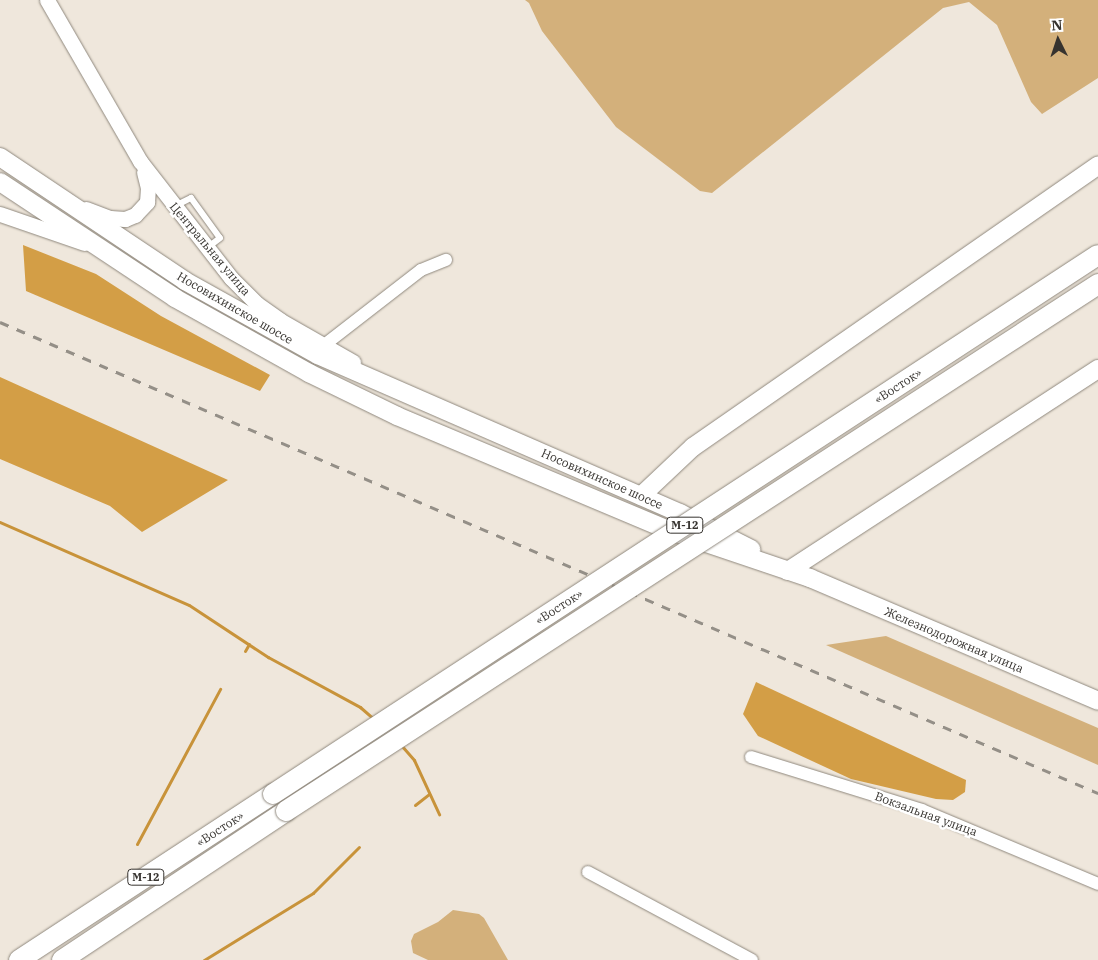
<!DOCTYPE html>
<meta charset="utf-8">
<style>
body{margin:0}
#map{position:relative;width:1098px;height:960px;overflow:hidden;background:#efe7dc;font-family:"IBM Plex Serif",serif}
div>[style]{position:absolute}
.green>*{inset:0;background:#d3b07b}
.forest>*{inset:0;background:#d39e46}
.stream>*{height:3px;margin:-1.5px;padding:0 1.5px;transform-origin:1.5px;border-radius:1.5px;background:#c8933a}
.roads{filter:drop-shadow(0 0 1px #8f887d) drop-shadow(0 0 1px #8f887d)}
.service>*{height:6px;margin:-3px;padding:0 3px;transform-origin:3px;border-radius:3px;background:#fff}
.minor>*{height:12px;margin:-6px;padding:0 6px;transform-origin:6px;border-radius:6px;background:#fff}
.tertiary>*{height:15px;margin:-7.5px;padding:0 7.5px;transform-origin:7.5px;border-radius:7.5px;background:#fff}
.secondary>*{height:18px;margin:-9px;padding:0 9px;transform-origin:9px;border-radius:9px;background:#fff}
.trunk>*{height:20px;margin:-10px;padding:0 10px;transform-origin:10px;border-radius:10px;background:#fff}
.rail>*{height:3px;margin-top:-1.5px;transform-origin:0;background:repeating-linear-gradient(90deg,#948f87 0 9px,transparent 0 18px)}
.bridges{filter:drop-shadow(0 0 1px #8f887d) drop-shadow(0 0 1px #8f887d)}
.trunk-bridge>*{height:20px;margin:-10px;padding:0 10px;transform-origin:10px;border-radius:10px;background:#fff}
span{translate:-50% -50%;white-space:nowrap;text-align:center;line-height:1.15;-webkit-text-stroke:5px #fff;paint-order:stroke}
.shield-label span{padding:1px 4px;background:#fff;border:1px solid;border-radius:4px;-webkit-text-stroke-width:0}
.shield-label{font-size:11px;color:#36332f;font-weight:700}
.street-label{font-size:12px;color:#36332f}
.north{position:absolute;left:1033px;top:15px;width:50px;height:50px;-webkit-text-stroke:4px #fff;paint-order:stroke;rotate:356deg;font-size:14px;font-weight:700;line-height:20px;text-align:center;color:#36332f}
.north::after{content:'';display:block;margin:auto;width:18px;height:22px;background:#36332f;clip-path:polygon(50% 0,100% 100%,50% 72%,0 100%)}
</style>
<div id="map">
<div class="green">
<i style="clip-path:polygon(525px 0,1098px 0,1098px 78px,1042px 114px,1031px 102px,997px 25px,969px 2px,943px 8px,712px 193px,700px 191px,616px 127px,542px 31px,529px 3px)"></i>
<i style="clip-path:polygon(886px 636px,1098px 728px,1098px 765px,826px 645px)"></i>
<i style="clip-path:polygon(453px 910px,479px 914px,484px 918px,508px 960px,428px 960px,413px 953px,411px 941px,414px 934px,438px 922px)"></i>
</div>
<div class="forest">
<i style="clip-path:polygon(23px 245px,96px 274px,161px 316px,270px 375px,260px 391px,26px 291px)"></i>
<i style="clip-path:polygon(0 377px,228px 480px,142px 532px,110px 506px,0 459px)"></i>
<i style="clip-path:polygon(756px 682px,966px 780px,965px 792px,953px 800px,936px 799px,851px 779px,758px 736px,743px 714px)"></i>
</div>
<div class="stream">
<i style="left:0;top:522px;width:206px;rotate:23.7deg"></i>
<i style="left:189px;top:605px;width:95px;rotate:33.4deg"></i>
<i style="left:268px;top:657px;width:105px;rotate:28.5deg"></i>
<i style="left:360px;top:707px;width:20px;rotate:41deg"></i>
<i style="left:245px;top:651px;width:8px;rotate:-60deg"></i>
<i style="left:401px;top:745px;width:20px;rotate:49deg"></i>
<i style="left:414px;top:760px;width:60px;rotate:65.2deg"></i>
<i style="left:415px;top:805px;width:18px;rotate:-38deg"></i>
<i style="left:137px;top:844px;width:176px;rotate:-61.8deg"></i>
<i style="left:204px;top:960px;width:128px;rotate:-31.6deg"></i>
<i style="left:313px;top:893px;width:65px;rotate:-45deg"></i>
</div>
<div class="roads">
<div class="service">
<i style="left:175px;top:206px;width:18px;rotate:-27deg"></i>
<i style="left:191px;top:198px;width:49px;rotate:54.1deg"></i>
<i style="left:220px;top:238px;width:15px;rotate:143deg"></i>
</div>
<div class="minor">
<i style="left:323px;top:346px;width:124px;rotate:-37.8deg"></i>
<i style="left:421px;top:270px;width:27px;rotate:-22deg"></i>
<i style="left:751px;top:757px;width:179px;rotate:17.2deg"></i>
<i style="left:922px;top:810px;width:191px;rotate:22.8deg"></i>
<i style="left:588px;top:872px;width:186px;rotate:28.2deg"></i>
</div>
<div class="tertiary">
<i style="left:47px;top:0;width:186px;rotate:60deg"></i>
<i style="left:140px;top:161px;width:148px;rotate:52.1deg"></i>
<i style="left:231px;top:278px;width:37px;rotate:45deg"></i>
<i style="left:257px;top:304px;width:29px;rotate:35deg"></i>
<i style="left:281px;top:321px;width:83px;rotate:29.7deg"></i>
<i style="left:86px;top:209px;width:26px;rotate:21deg"></i>
<i style="left:110px;top:218px;width:15px;rotate:4deg"></i>
<i style="left:125px;top:219px;width:11px;rotate:-22deg"></i>
<i style="left:135px;top:215px;width:18px;rotate:-47deg"></i>
<i style="left:147px;top:202px;width:14px;rotate:-86deg"></i>
<i style="left:148px;top:188px;width:16px;rotate:-104deg"></i>
<i style="left:0;top:214px;width:89px;rotate:19deg"></i>
</div>
<div class="secondary">
<i style="left:0;top:157px;width:223px;rotate:33.8deg"></i>
<i style="left:185px;top:281px;width:152px;rotate:29.1deg"></i>
<i style="left:318px;top:355px;width:395px;rotate:23.6deg"></i>
<i style="left:680px;top:513px;width:80px;rotate:26.9deg"></i>
<i style="left:0;top:182px;width:210px;rotate:33.5deg"></i>
<i style="left:175px;top:298px;width:154px;rotate:29.2deg"></i>
<i style="left:309px;top:373px;width:98px;rotate:26deg"></i>
<i style="left:397px;top:416px;width:297px;rotate:22.8deg"></i>
<i style="left:671px;top:531px;width:147px;rotate:18.7deg"></i>
<i style="left:810px;top:578px;width:313px;rotate:23.1deg"></i>
<i style="left:641px;top:496px;width:71px;rotate:-43.3deg"></i>
<i style="left:693px;top:447px;width:493px;rotate:-34.8deg"></i>
<i style="left:788px;top:571px;width:370px;rotate:-33.1deg"></i>
</div>
<div class="trunk">
<i style="left:19px;top:960px;width:303px;rotate:-33.2deg"></i>
<i style="left:62px;top:960px;width:269px;rotate:-33.6deg"></i>
</div>
</div>
<div class="rail">
<i style="left:0;top:322px;width:1195px;rotate:23.22deg"></i>
</div>
<div class="bridges">
<div class="trunk-bridge">
<i style="left:273px;top:794px;width:985px;rotate:-33.16deg"></i>
<i style="left:286px;top:811px;width:968px;rotate:-32.98deg"></i>
</div>
</div>
<div class="shield-label">
<span style="left:685px;top:525px">М-12</span>
<span style="left:146px;top:877px">М-12</span>
</div>
<div class="street-label">
<span style="left:210px;top:249px;rotate:50deg">Центральная улица</span>
<span style="left:235px;top:308px;rotate:30deg">Носовихинское шоссе</span>
<span style="left:898px;top:386px;rotate:-33deg">«Восток»</span>
<span style="left:602px;top:479px;rotate:24deg">Носовихинское шоссе</span>
<span style="left:559px;top:607px;rotate:-33deg">«Восток»</span>
<span style="left:954px;top:640px;rotate:23deg">Железнодорожная улица</span>
<span style="left:926px;top:814px;rotate:20deg">Вокзальная улица</span>
<span style="left:220px;top:829px;rotate:-33deg">«Восток»</span>
</div>
<div class="north">N</div>
</div>
